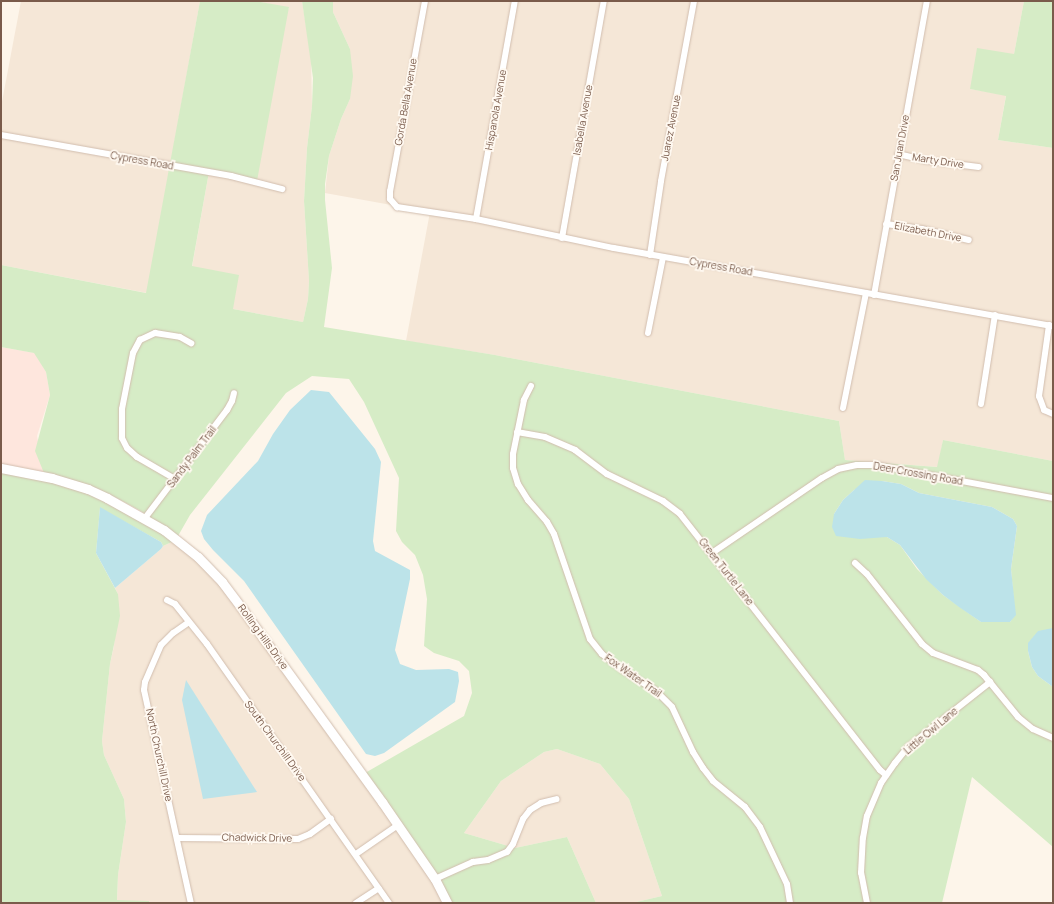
<!DOCTYPE html>
<style>
body{margin:0}
#map{position:relative;width:1054px;height:904px;overflow:hidden;background:#fdf5ea;font-family:Manrope,sans-serif}
div>[style]{position:absolute}
.residential>*{inset:0;background:#f5e7d7}
.commercial>*{inset:0;background:#fee6dd}
.green>*{inset:0;background:#d6ecc6}
.water>*{inset:0;background:#bce3e9}
.roads{filter:drop-shadow(0 0 1px #d1bdae) drop-shadow(0 0 1px #d1bdae)}
.street>*{height:6px;margin:-3px;padding:0 3px;transform-origin:3px;border-radius:3px;background:#fff}
.secondary>*{height:9px;margin:-4.5px;padding:0 4.5px;transform-origin:4.5px;border-radius:4.5px;background:#fff}
span{translate:-50% -50%;white-space:nowrap;text-align:center;line-height:1.15;-webkit-text-stroke:3.5px #fff9f1;paint-order:stroke}
.street-label{font-size:10px;color:#7a5b4b}
.frame{position:absolute;inset:0;border:2px solid #7a5b4b;pointer-events:none}
</style>
<div id="map">
<div class="residential">
<i style="clip-path:polygon(21px 1px,200px 1px,147px 293px,1px 265px,1px 107px)"></i>
<i style="clip-path:polygon(255px 1px,302px 1px,311px 55px,312px 106px,307px 148px,304px 201px,309px 281px,308px 299px,303px 322px,233px 309px,192px 267px,209px 172px,289px 8px)"></i>
<i style="clip-path:polygon(333px 1px,1024px 1px,1014px 54px,970px 89px,1006px 95px,998px 140px,1053px 148px,1053px 461px,943px 440px,938px 467px,845px 460px,839px 421px,495px 355px,406px 341px,430px 212px,325px 193px,329px 156px,341px 119px,350px 99px,350px 49px,333px 12px)"></i>
<i style="clip-path:polygon(174px 541px,220px 584px,380px 804px,437px 890px,443px 903px,149px 903px,148px 901px,117px 901px,118px 875px,126px 822px,124px 799px,104px 755px,102px 741px,110px 664px,114px 646px,118px 594px,115px 588px,161px 549px,163px 546px)"></i>
<i style="clip-path:polygon(557px 749px,600px 764px,629px 799px,662px 896px,632px 903px,596px 903px,567px 837px,515px 848px,464px 833px,501px 781px,544px 752px)"></i>
</div>
<div class="commercial">
<i style="clip-path:polygon(1px 347px,35px 353px,46px 372px,50px 395px,37px 436px,44px 473px,1px 464px)"></i>
</div>
<div class="green">
<i style="clip-path:polygon(evenodd,200px 1px,255px 1px,289px 7px,257px 181px,209px 172px,192px 266px,239px 275px,233px 309px,303px 322px,308px 299px,309px 281px,304px 201px,307px 148px,312px 106px,313px 78px,302px 1px,333px 1px,333px 12px,350px 49px,353px 76px,350px 99px,341px 119px,329px 156px,325px 184px,325px 200px,332px 268px,324px 327px,495px 355px,839px 421px,845px 460px,937px 467px,943px 440px,1053px 461px,1053px 628px,1028px 651px,1032px 667px,1038px 676px,1053px 687px,1053px 847px,972px 777px,942px 903px,632px 903px,662px 896px,629px 799px,600px 764px,557px 749px,544px 752px,501px 781px,464px 833px,515px 848px,567px 837px,596px 903px,451px 903px,365px 773px,464px 716px,472px 693px,469px 671px,459px 661px,434px 653px,424px 646px,427px 599px,423px 575px,415px 555px,402px 542px,396px 531px,399px 478px,364px 402px,349px 379px,312px 376px,286px 393px,190px 515px,178px 536px,139px 510px,109px 494px,44px 473px,35px 451px,50px 395px,46px 372px,34px 353px,1px 347px,1px 265px,146px 293px,200px 1px,882px 481px,901px 484px,919px 493px,992px 507px,1013px 519px,1017px 526px,1011px 569px,1015px 615px,1010px 622px,981px 622px,943px 595px,917px 569px,900px 545px,887px 537px,834px 514px,843px 500px,854px 490px,882px 481px)"></i>
<i style="clip-path:polygon(1024px 1px,1053px 1px,1053px 148px,998px 140px,1006px 96px,970px 89px,977px 48px,1014px 54px)"></i>
<i style="clip-path:polygon(1px 471px,52px 482px,87px 492px,123px 509px,174px 541px,163px 546px,161px 542px,100px 508px,96px 553px,118px 594px,120px 616px,110px 664px,102px 741px,104px 755px,124px 799px,126px 822px,118px 875px,117px 900px,149px 901px,149px 903px,1px 903px)"></i>
</div>
<div class="water">
<i style="clip-path:polygon(311px 390px,329px 392px,375px 449px,381px 462px,373px 541px,375px 551px,410px 570px,410px 579px,395px 650px,400px 664px,416px 670px,449px 669px,458px 672px,459px 681px,455px 702px,384px 753px,375px 756px,366px 754px,244px 581px,213px 550px,204px 539px,201px 531px,207px 515px,258px 461px,273px 434px,290px 410px)"></i>
<i style="clip-path:polygon(865px 480px,882px 481px,901px 484px,919px 493px,992px 507px,1013px 519px,1017px 526px,1011px 569px,1016px 615px,1010px 622px,981px 622px,959px 607px,943px 595px,926px 579px,900px 545px,887px 537px,860px 539px,836px 536px,832px 527px,834px 514px,843px 500px)"></i>
<i style="clip-path:polygon(100px 507px,161px 542px,163px 546px,161px 549px,115px 588px,96px 553px)"></i>
<i style="clip-path:polygon(1053px 628px,1053px 687px,1038px 676px,1032px 667px,1028px 651px,1028px 643px,1038px 631px)"></i>
<i style="clip-path:polygon(186px 680px,257px 792px,203px 799px,182px 700px)"></i>
</div>
<div class="roads">
<div class="street">
<i style="left:425px;top:1px;width:193px;rotate:100.4deg"></i>
<i style="left:390px;top:191px;width:8px;rotate:90deg"></i>
<i style="left:390px;top:199px;width:11px;rotate:49deg"></i>
<i style="left:397px;top:207px;width:80px;rotate:8.6deg"></i>
<i style="left:476px;top:219px;width:141px;rotate:11.9deg"></i>
<i style="left:614px;top:248px;width:446px;rotate:10.1deg"></i>
<i style="left:1px;top:135px;width:234px;rotate:10.1deg"></i>
<i style="left:231px;top:176px;width:53px;rotate:14.3deg"></i>
<i style="left:898px;top:154px;width:26px;rotate:13deg"></i>
<i style="left:923px;top:160px;width:56px;rotate:7.1deg"></i>
<i style="left:476px;top:219px;width:221px;rotate:-79.9deg"></i>
<i style="left:886px;top:224px;width:36px;rotate:8deg"></i>
<i style="left:922px;top:229px;width:48px;rotate:13.2deg"></i>
<i style="left:562px;top:238px;width:241px;rotate:-80deg"></i>
<i style="left:650px;top:255px;width:75px;rotate:-81.5deg"></i>
<i style="left:661px;top:181px;width:183px;rotate:-79.6deg"></i>
<i style="left:874px;top:295px;width:299px;rotate:-79.8deg"></i>
<i style="left:1049px;top:325px;width:72px;rotate:98deg"></i>
<i style="left:1039px;top:396px;width:15px;rotate:70deg"></i>
<i style="left:1044px;top:410px;width:10px;rotate:24deg"></i>
<i style="left:648px;top:333px;width:77px;rotate:-78.8deg"></i>
<i style="left:531px;top:386px;width:16px;rotate:117deg"></i>
<i style="left:524px;top:400px;width:55px;rotate:101.5deg"></i>
<i style="left:513px;top:454px;width:14px;rotate:90deg"></i>
<i style="left:513px;top:468px;width:17px;rotate:73deg"></i>
<i style="left:518px;top:484px;width:19px;rotate:58deg"></i>
<i style="left:528px;top:500px;width:29px;rotate:49deg"></i>
<i style="left:547px;top:522px;width:14px;rotate:60deg"></i>
<i style="left:554px;top:534px;width:111px;rotate:71.1deg"></i>
<i style="left:590px;top:639px;width:19px;rotate:51deg"></i>
<i style="left:602px;top:654px;width:28px;rotate:38deg"></i>
<i style="left:624px;top:671px;width:36px;rotate:32deg"></i>
<i style="left:655px;top:690px;width:24px;rotate:45deg"></i>
<i style="left:672px;top:707px;width:50px;rotate:65deg"></i>
<i style="left:693px;top:752px;width:19px;rotate:58deg"></i>
<i style="left:703px;top:768px;width:16px;rotate:52deg"></i>
<i style="left:713px;top:781px;width:41px;rotate:39.1deg"></i>
<i style="left:745px;top:807px;width:25px;rotate:53deg"></i>
<i style="left:760px;top:827px;width:63px;rotate:64.7deg"></i>
<i style="left:787px;top:884px;width:19px;rotate:81deg"></i>
<i style="left:981px;top:404px;width:90px;rotate:-81.1deg"></i>
<i style="left:843px;top:408px;width:117px;rotate:-78.7deg"></i>
<i style="left:517px;top:432px;width:28px;rotate:10deg"></i>
<i style="left:545px;top:437px;width:33px;rotate:23deg"></i>
<i style="left:575px;top:450px;width:40px;rotate:37deg"></i>
<i style="left:607px;top:474px;width:62px;rotate:25.7deg"></i>
<i style="left:663px;top:501px;width:21px;rotate:37deg"></i>
<i style="left:680px;top:514px;width:325px;rotate:52deg"></i>
<i style="left:880px;top:770px;width:8px;rotate:40deg"></i>
<i style="left:175px;top:479px;width:44px;rotate:-149.9deg"></i>
<i style="left:137px;top:457px;width:13px;rotate:-138deg"></i>
<i style="left:127px;top:448px;width:11px;rotate:-117deg"></i>
<i style="left:122px;top:438px;width:29px;rotate:-90deg"></i>
<i style="left:122px;top:409px;width:57px;rotate:-78.9deg"></i>
<i style="left:133px;top:353px;width:15px;rotate:-62deg"></i>
<i style="left:140px;top:340px;width:17px;rotate:-25deg"></i>
<i style="left:155px;top:333px;width:25px;rotate:9deg"></i>
<i style="left:180px;top:337px;width:13px;rotate:29deg"></i>
<i style="left:145px;top:518px;width:136px;rotate:-52.8deg"></i>
<i style="left:227px;top:410px;width:10px;rotate:-61deg"></i>
<i style="left:232px;top:401px;width:8px;rotate:-76deg"></i>
<i style="left:712px;top:553px;width:133px;rotate:-34.3deg"></i>
<i style="left:822px;top:478px;width:18px;rotate:-29deg"></i>
<i style="left:838px;top:469px;width:19px;rotate:-12deg"></i>
<i style="left:857px;top:465px;width:19px"></i>
<i style="left:876px;top:465px;width:180px;rotate:10.6deg"></i>
<i style="left:855px;top:563px;width:16px;rotate:43deg"></i>
<i style="left:867px;top:574px;width:89px;rotate:51.8deg"></i>
<i style="left:922px;top:644px;width:14px;rotate:39deg"></i>
<i style="left:933px;top:653px;width:48px;rotate:20.7deg"></i>
<i style="left:978px;top:670px;width:8px;rotate:40deg"></i>
<i style="left:984px;top:675px;width:54px;rotate:51deg"></i>
<i style="left:1018px;top:717px;width:19px;rotate:39deg"></i>
<i style="left:1033px;top:729px;width:22px;rotate:24deg"></i>
<i style="left:167px;top:600px;width:9px;rotate:27deg"></i>
<i style="left:175px;top:604px;width:51px;rotate:51.3deg"></i>
<i style="left:207px;top:644px;width:317px;rotate:54.9deg"></i>
<i style="left:189px;top:622px;width:19px;rotate:145deg"></i>
<i style="left:173px;top:633px;width:17px;rotate:135deg"></i>
<i style="left:161px;top:645px;width:40px;rotate:113.4deg"></i>
<i style="left:145px;top:682px;width:8px;rotate:97deg"></i>
<i style="left:144px;top:690px;width:218px;rotate:77.6deg"></i>
<i style="left:177px;top:838px;width:121px;rotate:0.5deg"></i>
<i style="left:298px;top:839px;width:13px;rotate:-23deg"></i>
<i style="left:310px;top:834px;width:26px;rotate:-36deg"></i>
<i style="left:356px;top:854px;width:51px;rotate:-34.6deg"></i>
<i style="left:435px;top:879px;width:42px;rotate:-24.1deg"></i>
<i style="left:473px;top:862px;width:15px;rotate:-8deg"></i>
<i style="left:488px;top:860px;width:21px;rotate:-23deg"></i>
<i style="left:507px;top:852px;width:10px;rotate:-53deg"></i>
<i style="left:513px;top:844px;width:27px;rotate:-68deg"></i>
<i style="left:523px;top:819px;width:11px;rotate:-52deg"></i>
<i style="left:530px;top:810px;width:13px;rotate:-32deg"></i>
<i style="left:541px;top:803px;width:16px;rotate:-14deg"></i>
<i style="left:356px;top:903px;width:27px;rotate:-33deg"></i>
<i style="left:867px;top:903px;width:31px;rotate:-101deg"></i>
<i style="left:861px;top:873px;width:35px;rotate:-87deg"></i>
<i style="left:863px;top:838px;width:22px;rotate:-80deg"></i>
<i style="left:867px;top:816px;width:36px;rotate:-67deg"></i>
<i style="left:881px;top:783px;width:24px;rotate:-55deg"></i>
<i style="left:895px;top:763px;width:21px;rotate:-51deg"></i>
<i style="left:908px;top:747px;width:105px;rotate:-38.4deg"></i>
</div>
<div class="secondary">
<i style="left:1px;top:468px;width:52px;rotate:11.1deg"></i>
<i style="left:52px;top:478px;width:38px;rotate:17deg"></i>
<i style="left:88px;top:489px;width:21px;rotate:25deg"></i>
<i style="left:107px;top:498px;width:65px;rotate:29.3deg"></i>
<i style="left:164px;top:530px;width:43px;rotate:38.5deg"></i>
<i style="left:198px;top:557px;width:35px;rotate:46deg"></i>
<i style="left:222px;top:582px;width:35px;rotate:53deg"></i>
<i style="left:243px;top:610px;width:237px;rotate:54.1deg"></i>
<i style="left:382px;top:802px;width:93px;rotate:55.5deg"></i>
<i style="left:435px;top:879px;width:27px;rotate:63deg"></i>
</div>
</div>
<div class="street-label">
<span style="left:406px;top:102px;rotate:-80deg">Gorda Bella Avenue</span>
<span style="left:496px;top:110px;rotate:-80deg">Hispanola Avenue</span>
<span style="left:583px;top:120px;rotate:-80deg">Isabella Avenue</span>
<span style="left:671px;top:128px;rotate:-79deg">Juarez Avenue</span>
<span style="left:900px;top:148px;rotate:-80deg">San Juan Drive</span>
<span style="left:142px;top:161px;rotate:10deg">Cypress Road</span>
<span style="left:938px;top:161px;rotate:9deg">Marty Drive</span>
<span style="left:928px;top:232px;rotate:11deg">Elizabeth Drive</span>
<span style="left:721px;top:267px;rotate:10deg">Cypress Road</span>
<span style="left:192px;top:457px;rotate:-53deg">Sandy Palm Trail</span>
<span style="left:918px;top:474px;rotate:10deg">Deer Crossing Road</span>
<span style="left:726px;top:572px;rotate:52deg">Green Turtle Lane</span>
<span style="left:263px;top:637px;rotate:54deg">Rolling Hills Drive</span>
<span style="left:633px;top:676px;rotate:35deg">Fox Water Trail</span>
<span style="left:931px;top:731px;rotate:-40deg">Little Owl Lane</span>
<span style="left:275px;top:741px;rotate:54deg">South Churchill Drive</span>
<span style="left:159px;top:755px;rotate:78deg">North Churchill Drive</span>
<span style="left:257px;top:838px;rotate:1deg">Chadwick Drive</span>
</div>
<div class="frame"></div>
</div>
